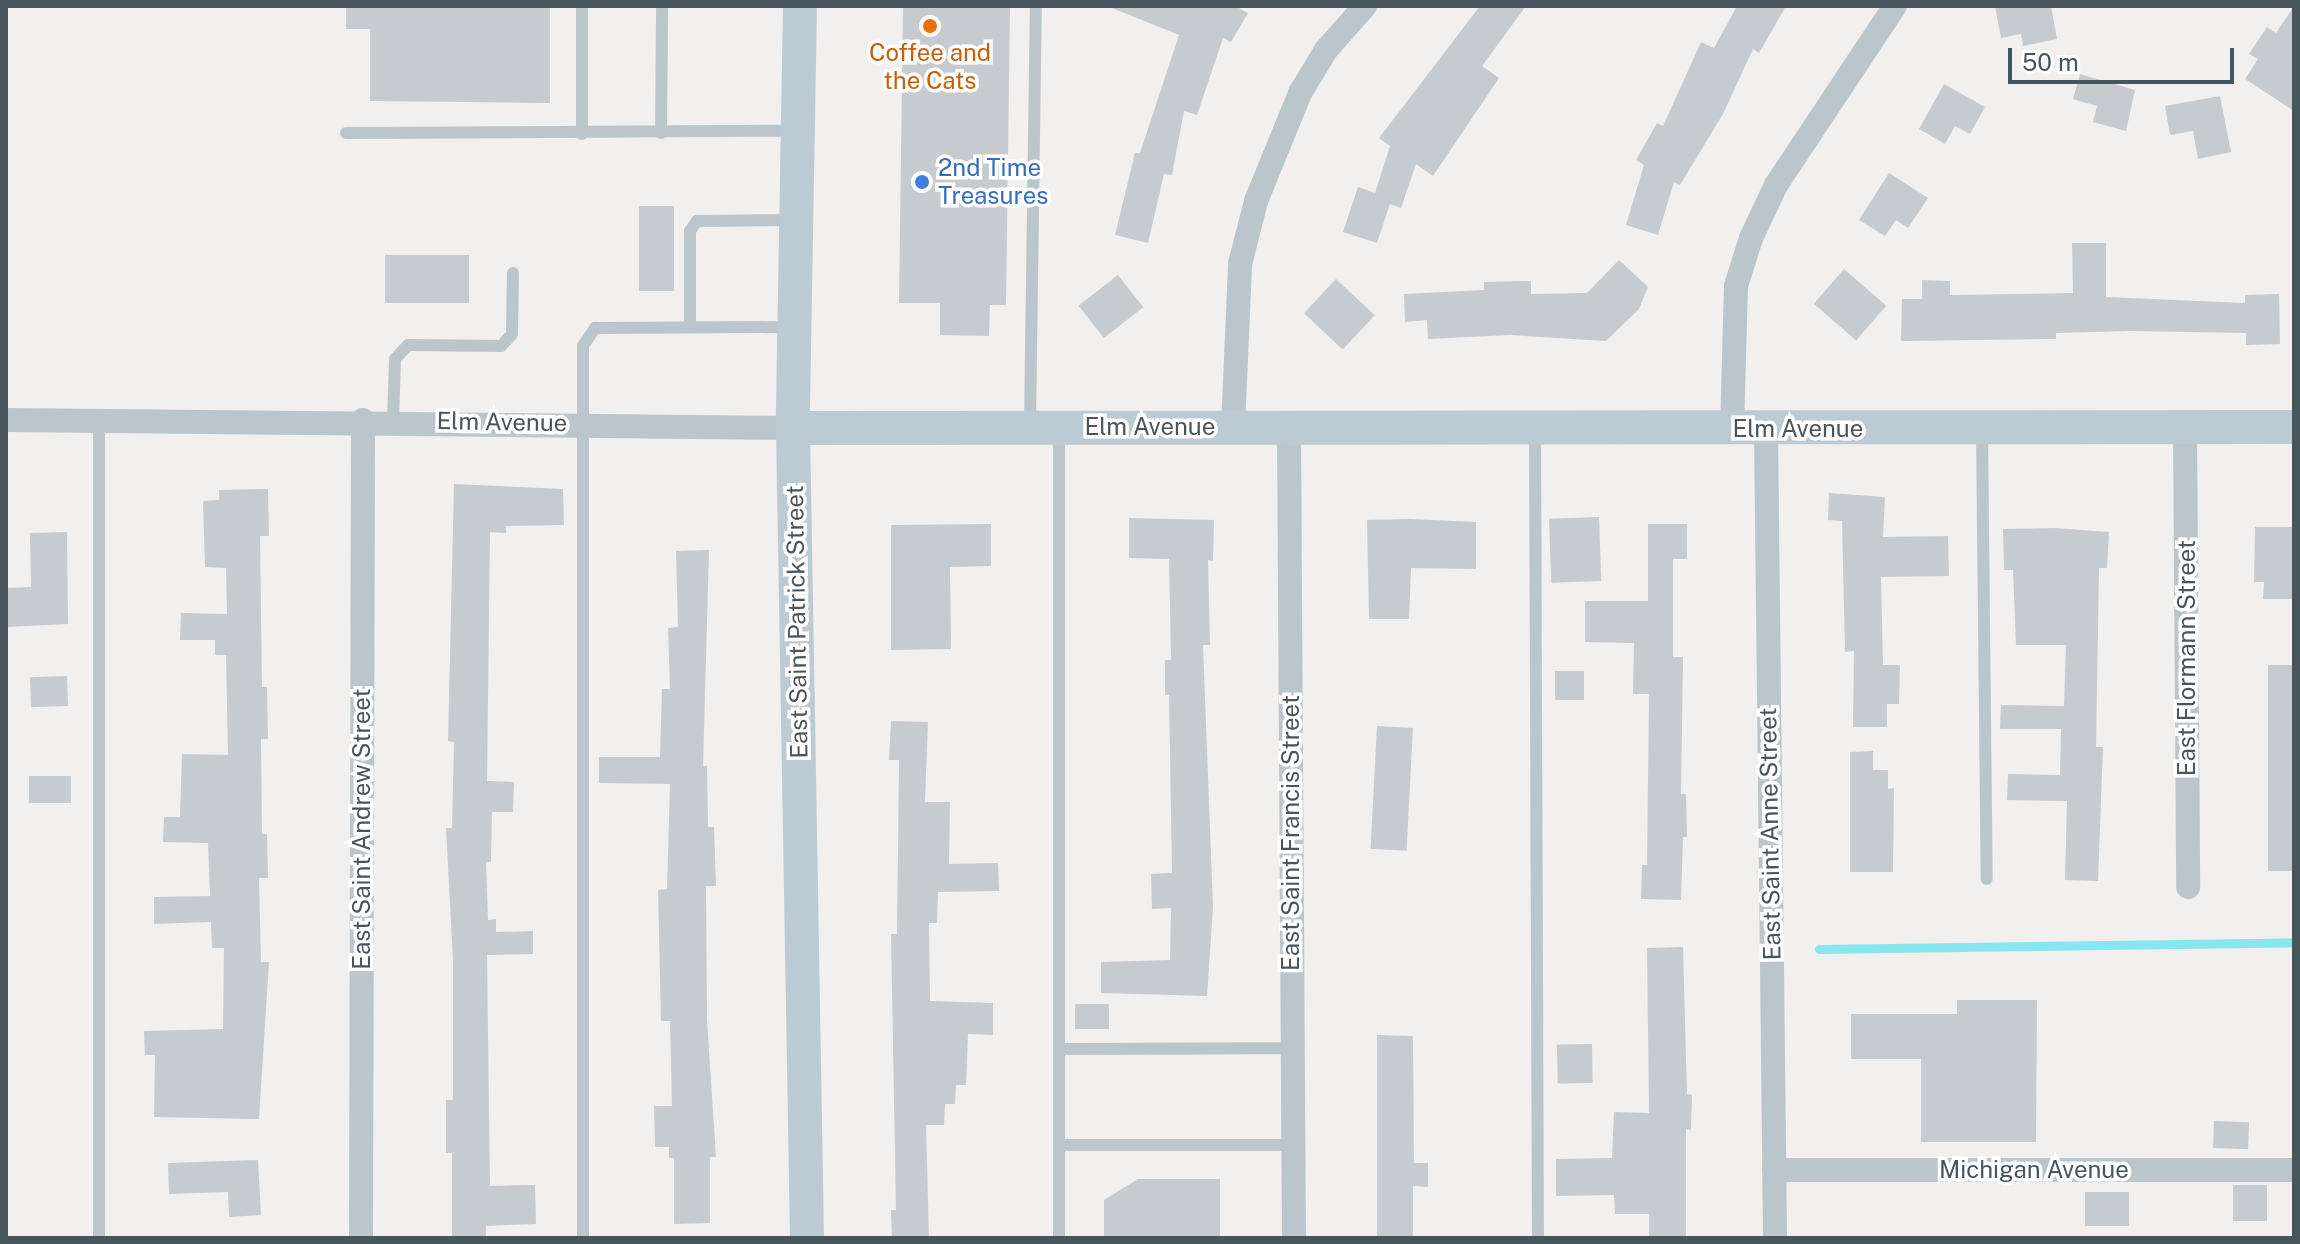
<!DOCTYPE html>
<style>
body{margin:0}
#map{position:relative;width:2300px;height:1244px;overflow:hidden;background:#f2efef;font-family:"Public Sans",sans-serif}
div>[style]{position:absolute}
.stream>*{height:9px;margin:-4.5px;padding:0 4.5px;transform-origin:4.5px;border-radius:4.5px;background:#88e6ee}
.building>*{inset:0;background:#c6cbcf;transform-origin:0 0}
.lane>*{height:12px;margin:-6px;padding:0 6px;transform-origin:6px;border-radius:6px;background:#bac6cc}
.street>*{height:24px;margin:-12px;padding:0 12px;transform-origin:12px;border-radius:12px;background:#bac6cc}
.secondary>*{height:34px;margin:-17px;padding:0 17px;transform-origin:17px;border-radius:17px;background:#bccad3}
.dots>*{width:22px;height:22px;translate:-50% -50%;box-sizing:border-box;border:4px solid #fff;border-radius:50%}
span{translate:-50% -50%;white-space:nowrap;text-align:center;line-height:1.15;-webkit-text-stroke:7px #fff;paint-order:stroke}
.food-label{font-size:24px;color:#c56008}
.shop-label{font-size:24px;color:#366cbe}
.left{translate:0 -50%;text-align:left}
.street-label{font-size:24px;color:#47555d}
.frame{position:absolute;inset:0;border:8px solid #47555d;pointer-events:none}
.scale{position:absolute;left:2008px;top:48px;width:226px;height:36px;box-sizing:border-box;border:4px solid #47555d;border-top:0;padding-left:10px;font-size:24px;line-height:28px;white-space:nowrap;color:#47555d;-webkit-text-stroke:6px #fff;paint-order:stroke}
</style>
<div id="map">
<div class="stream">
<i style="left:1819px;top:949px;width:475px;rotate:-0.8deg"></i>
</div>
<div class="building">
<i style="clip-path:polygon(346px 6px,550px 6px,550px 103px,370px 101px,370px 29px,346px 29px)"></i>
<i style="clip-path:polygon(903px 6px,1010px 6px,1006px 305px,990px 305px,989px 336px,940px 335px,940px 303px,899px 303px)"></i>
<i style="clip-path:polygon(1107px 6px,1235px 6px,1248px 13px,1231px 42px,1223px 38px,1197px 115px,1184px 111px,1172px 175px,1164px 174px,1148px 243px,1115px 235px,1135px 153px,1140px 153px,1179px 35px)"></i>
<i style="clip-path:polygon(1480px 6px,1526px 6px,1482px 66px,1499px 78px,1433px 176px,1416px 164px,1401px 208px,1390px 204px,1377px 243px,1343px 232px,1358px 187px,1375px 193px,1390px 146px,1379px 138px)"></i>
<i style="clip-path:polygon(1737px 6px,1786px 6px,1759px 53px,1753px 49px,1723px 114px,1680px 185px,1674px 182px,1658px 235px,1626px 225px,1644px 165px,1636px 160px,1657px 123px,1663px 126px,1701px 42px,1714px 48px)"></i>
<i style="clip-path:polygon(1995px 6px,2051px 6px,2057px 39px,2023px 46px,2021px 34px,2001px 38px)"></i>
<i style="clip-path:polygon(2294px 6px,2294px 111px,2245px 79px,2258px 59px,2249px 54px,2267px 27px,2276px 33px)"></i>
<i style="clip-path:polygon(2080px 74px,2135px 90px,2126px 131px,2093px 122px,2097px 106px,2073px 99px)"></i>
<i style="clip-path:polygon(1944px 84px,1985px 107px,1970px 134px,1955px 126px,1945px 144px,1919px 129px)"></i>
<i style="clip-path:polygon(2220px 96px,2231px 152px,2198px 159px,2193px 131px,2170px 135px,2165px 106px)"></i>
<i style="clip-path:polygon(1889px 173px,1928px 198px,1908px 228px,1896px 220px,1885px 236px,1859px 220px)"></i>
<i style="left:639px;top:206px;width:35px;height:85px"></i>
<i style="clip-path:polygon(2072px 243px,2106px 243px,2106px 297px,2245px 303px,2245px 295px,2279px 294px,2280px 344px,2246px 345px,2246px 333px,2131px 331px,2056px 333px,2056px 339px,1901px 341px,1902px 299px,1922px 299px,1922px 280px,1950px 281px,1950px 295px,2073px 293px)"></i>
<i style="left:469px;top:255px;width:48px;height:84px;rotate:90deg"></i>
<i style="clip-path:polygon(1619px 260px,1648px 287px,1639px 309px,1606px 341px,1510px 335px,1428px 339px,1427px 320px,1405px 322px,1404px 294px,1484px 290px,1484px 282px,1531px 281px,1531px 294px,1587px 293px)"></i>
<i style="left:1844px;top:269px;width:56px;height:46px;rotate:41deg"></i>
<i style="left:1118px;top:275px;width:41px;height:50px;rotate:52deg"></i>
<i style="left:1336px;top:279px;width:53px;height:47px;rotate:43deg"></i>
<i style="clip-path:polygon(454px 484px,563px 489px,564px 525px,506px 526px,506px 533px,490px 532px,487px 781px,514px 782px,513px 812px,492px 812px,491px 862px,486px 862px,488px 920px,496px 919px,496px 932px,533px 931px,533px 954px,487px 955px,490px 1186px,535px 1185px,536px 1224px,486px 1226px,486px 1238px,452px 1238px,452px 1153px,446px 1153px,446px 1100px,453px 1100px,453px 961px,446px 828px,452px 828px,454px 742px,448px 741px)"></i>
<i style="clip-path:polygon(268px 489px,269px 536px,260px 536px,262px 687px,267px 687px,268px 739px,261px 739px,262px 834px,267px 834px,268px 878px,259px 878px,261px 962px,269px 962px,259px 1119px,154px 1117px,155px 1055px,145px 1055px,144px 1031px,223px 1029px,224px 948px,212px 948px,211px 922px,154px 924px,154px 897px,210px 896px,208px 843px,163px 842px,164px 817px,180px 817px,182px 754px,228px 755px,226px 655px,215px 655px,215px 640px,180px 640px,181px 613px,227px 614px,226px 568px,205px 567px,203px 501px,219px 500px,219px 490px)"></i>
<i style="clip-path:polygon(1829px 493px,1885px 497px,1883px 537px,1948px 536px,1949px 576px,1881px 577px,1883px 665px,1900px 665px,1899px 704px,1887px 704px,1887px 727px,1853px 727px,1854px 651px,1845px 652px,1842px 521px,1828px 520px)"></i>
<i style="left:1599px;top:517px;width:64px;height:50px;rotate:88deg"></i>
<i style="clip-path:polygon(1129px 518px,1214px 520px,1213px 561px,1208px 560px,1210px 645px,1203px 645px,1213px 907px,1207px 996px,1101px 993px,1101px 962px,1170px 960px,1171px 908px,1152px 909px,1151px 874px,1172px 873px,1169px 695px,1165px 695px,1165px 660px,1171px 660px,1169px 559px,1129px 558px)"></i>
<i style="clip-path:polygon(1410px 519px,1476px 522px,1476px 569px,1411px 568px,1409px 619px,1369px 619px,1367px 520px)"></i>
<i style="clip-path:polygon(991px 524px,991px 566px,950px 567px,951px 649px,891px 650px,891px 525px)"></i>
<i style="clip-path:polygon(1648px 524px,1687px 524px,1687px 559px,1673px 559px,1673px 657px,1683px 657px,1681px 794px,1686px 794px,1687px 837px,1683px 837px,1681px 900px,1641px 899px,1642px 865px,1647px 865px,1649px 694px,1633px 694px,1634px 643px,1585px 642px,1585px 601px,1648px 601px)"></i>
<i style="clip-path:polygon(2255px 527px,2294px 527px,2294px 599px,2263px 599px,2264px 582px,2254px 582px)"></i>
<i style="clip-path:polygon(2055px 528px,2109px 532px,2107px 568px,2099px 568px,2096px 747px,2103px 747px,2098px 881px,2065px 880px,2067px 801px,2007px 800px,2008px 774px,2060px 775px,2061px 729px,2000px 729px,2001px 705px,2064px 706px,2066px 645px,2016px 645px,2013px 570px,2004px 570px,2003px 529px)"></i>
<i style="clip-path:polygon(67px 532px,68px 624px,6px 627px,6px 588px,31px 587px,30px 533px)"></i>
<i style="clip-path:polygon(709px 550px,703px 766px,707px 766px,708px 827px,714px 827px,716px 886px,706px 886px,707px 1020px,716px 1157px,710px 1157px,710px 1223px,674px 1224px,674px 1158px,669px 1158px,669px 1147px,655px 1147px,654px 1106px,672px 1106px,670px 1021px,661px 1021px,658px 890px,667px 889px,670px 784px,599px 783px,599px 757px,660px 757px,662px 689px,670px 689px,668px 628px,678px 627px,676px 551px)"></i>
<i style="left:2294px;top:665px;width:206px;height:26px;rotate:90deg"></i>
<i style="left:1584px;top:671px;width:29px;height:29px;rotate:90deg"></i>
<i style="left:67px;top:676px;width:30px;height:37px;rotate:88deg"></i>
<i style="clip-path:polygon(891px 721px,928px 722px,925px 802px,950px 802px,949px 864px,998px 863px,999px 891px,938px 892px,937px 923px,929px 923px,930px 1001px,993px 1003px,993px 1035px,968px 1034px,966px 1085px,956px 1085px,955px 1104px,945px 1104px,944px 1125px,926px 1125px,929px 1238px,892px 1238px,891px 1210px,896px 1210px,891px 934px,897px 934px,899px 760px,889px 760px)"></i>
<i style="left:1377px;top:726px;width:36px;height:123px;rotate:3deg"></i>
<i style="clip-path:polygon(1873px 751px,1873px 770px,1888px 770px,1888px 789px,1894px 788px,1893px 872px,1850px 872px,1850px 752px)"></i>
<i style="left:29px;top:776px;width:42px;height:27px"></i>
<i style="clip-path:polygon(1683px 947px,1687px 1094px,1692px 1095px,1691px 1130px,1686px 1129px,1686px 1238px,1649px 1238px,1649px 1214px,1615px 1214px,1614px 1195px,1556px 1196px,1556px 1159px,1612px 1158px,1614px 1112px,1649px 1113px,1647px 948px)"></i>
<i style="clip-path:polygon(1957px 1000px,2037px 1000px,2036px 1142px,1921px 1142px,1921px 1059px,1851px 1059px,1851px 1014px,1957px 1014px)"></i>
<i style="left:1075px;top:1004px;width:34px;height:25px"></i>
<i style="clip-path:polygon(1377px 1035px,1413px 1036px,1414px 1163px,1428px 1163px,1428px 1187px,1413px 1186px,1413px 1238px,1377px 1238px)"></i>
<i style="left:1592px;top:1044px;width:39px;height:35px;rotate:89deg"></i>
<i style="left:2214px;top:1121px;width:35px;height:27px;rotate:2deg"></i>
<i style="clip-path:polygon(258px 1160px,261px 1215px,229px 1217px,228px 1192px,169px 1194px,168px 1163px)"></i>
<i style="clip-path:polygon(1138px 1179px,1220px 1179px,1220px 1238px,1104px 1238px,1104px 1200px)"></i>
<i style="left:2233px;top:1185px;width:34px;height:36px"></i>
<i style="left:2085px;top:1192px;width:44px;height:34px"></i>
</div>
<div class="lane">
<i style="left:582px;top:6px;width:128px;rotate:90deg"></i>
<i style="left:346px;top:133px;width:449px;rotate:-0.3deg"></i>
<i style="left:661px;top:133px;width:127px;rotate:-89.5deg"></i>
<i style="left:690px;top:327px;width:96px;rotate:-90deg"></i>
<i style="left:690px;top:231px;width:12px;rotate:-55deg"></i>
<i style="left:697px;top:221px;width:97px;rotate:-0.6deg"></i>
<i style="left:99px;top:420px;width:818px;rotate:90deg"></i>
<i style="left:393px;top:420px;width:61px;rotate:-88.1deg"></i>
<i style="left:395px;top:359px;width:19px;rotate:-47deg"></i>
<i style="left:408px;top:345px;width:93px;rotate:0.6deg"></i>
<i style="left:501px;top:346px;width:16px;rotate:-47deg"></i>
<i style="left:512px;top:334px;width:61px;rotate:-89.1deg"></i>
<i style="left:1030px;top:424px;width:418px;rotate:-89.2deg"></i>
<i style="left:1059px;top:429px;width:809px;rotate:90deg"></i>
<i style="left:1535px;top:429px;width:809px;rotate:89.79deg"></i>
<i style="left:1982px;top:431px;width:448px;rotate:89.4deg"></i>
<i style="left:1059px;top:1049px;width:233px;rotate:-0.2deg"></i>
<i style="left:1059px;top:1145px;width:233px"></i>
<i style="left:583px;top:1238px;width:892px;rotate:-90deg"></i>
<i style="left:583px;top:346px;width:22px;rotate:-56deg"></i>
<i style="left:595px;top:328px;width:199px;rotate:-0.3deg"></i>
</div>
<div class="street">
<i style="left:6px;top:420px;width:787px;rotate:0.58deg"></i>
<i style="left:1233px;top:427px;width:163px;rotate:-87.5deg"></i>
<i style="left:1240px;top:264px;width:65px;rotate:-75.7deg"></i>
<i style="left:1256px;top:201px;width:117px;rotate:-67.8deg"></i>
<i style="left:1300px;top:93px;width:50px;rotate:-58.8deg"></i>
<i style="left:1326px;top:50px;width:59px;rotate:-48.4deg"></i>
<i style="left:1289px;top:428px;width:810px;rotate:89.65deg"></i>
<i style="left:2185px;top:428px;width:459px;rotate:89.6deg"></i>
<i style="left:1732px;top:429px;width:143px;rotate:-88.4deg"></i>
<i style="left:1736px;top:286px;width:50px;rotate:-72.6deg"></i>
<i style="left:1751px;top:238px;width:59px;rotate:-64.7deg"></i>
<i style="left:1776px;top:185px;width:215px;rotate:-56.4deg"></i>
<i style="left:1766px;top:429px;width:809px;rotate:89.36deg"></i>
<i style="left:1774px;top:1170px;width:520px"></i>
<i style="left:361px;top:1238px;width:818px;rotate:-89.86deg"></i>
</div>
<div class="secondary">
<i style="left:800px;top:6px;width:422px;rotate:91deg"></i>
<i style="left:793px;top:428px;width:810px;rotate:89.01deg"></i>
<i style="left:793px;top:428px;width:1501px;rotate:-0.04deg"></i>
</div>
<div class="dots">
<i style="left:930px;top:26px;background:#e8710a"></i>
<i style="left:922px;top:182px;background:#3f7fe0"></i>
</div>
<div class="food-label">
<span style="left:930px;top:67px">Coffee and<br>the Cats</span>
</div>
<div class="shop-label">
<span class="left" style="left:938px;top:182px">2nd Time<br>Treasures</span>
</div>
<div class="street-label">
<span style="left:502px;top:422px;rotate:1deg">Elm Avenue</span>
<span style="left:1150px;top:427px">Elm Avenue</span>
<span style="left:1798px;top:429px">Elm Avenue</span>
<span style="left:797px;top:622px;rotate:-91deg">East Saint Patrick Street</span>
<span style="left:2187px;top:658px;rotate:-90deg">East Flormann Street</span>
<span style="left:362px;top:829px;rotate:-90deg">East Saint Andrew Street</span>
<span style="left:1291px;top:833px;rotate:-90deg">East Saint Francis Street</span>
<span style="left:1770px;top:834px;rotate:-91deg">East Saint Anne Street</span>
<span style="left:2034px;top:1170px">Michigan Avenue</span>
</div>
<div class="frame"></div>
<div class="scale">50 m</div>
</div>
